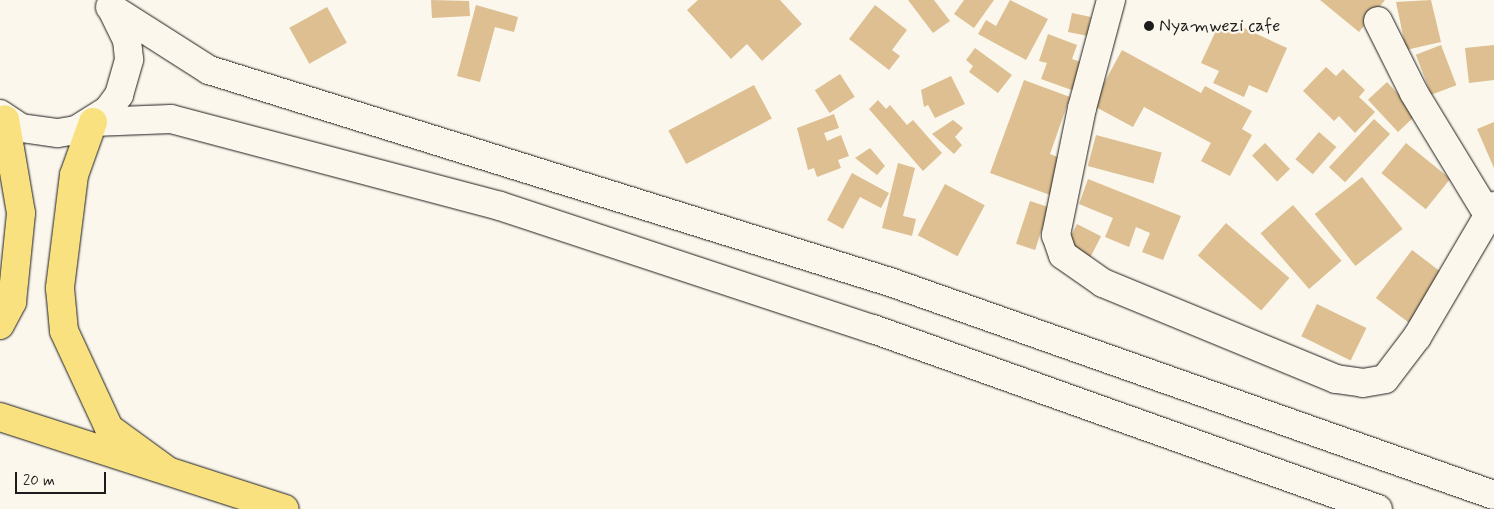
<!DOCTYPE html>
<style>
body{margin:0}
#map{position:relative;width:1494px;height:509px;overflow:hidden;background:#fbf7ec;font-family:Mynerve,sans-serif}
div>[style]{position:absolute}
.building>*{inset:0;background:#ddbf91;transform-origin:0 0}
.roads{filter:drop-shadow(0 0 1px #1c1c1c) drop-shadow(0 0 1px #1c1c1c)}
.minor>*{height:28px;margin:-14px;padding:0 14px;transform-origin:14px;border-radius:14px;background:#fbf7ec}
.highway>*{height:28px;margin:-14px;padding:0 14px;transform-origin:14px;border-radius:14px;background:#fae180}
.dots>*{width:14px;height:14px;translate:-50% -50%;box-sizing:border-box;border:2px solid #fbf7ec;border-radius:50%}
span{translate:-50% -50%;white-space:nowrap;text-align:center;line-height:1.15;-webkit-text-stroke:4.5px #fbf7ec;paint-order:stroke}
.poi-label{font-size:18px;color:#1c1c1c}
.left{translate:0 -50%;text-align:left}
.scale{position:absolute;left:15px;top:472px;width:91px;height:22px;box-sizing:border-box;border:2px solid #1c1c1c;border-top:0;padding-left:6px;font-size:15px;line-height:18px;white-space:nowrap;color:#1c1c1c;-webkit-text-stroke:4px #fbf7ec;paint-order:stroke}
</style>
<div id="map">
<div class="building">
<i style="clip-path:polygon(431px 0,469px 1px,470px 16px,432px 18px)"></i>
<i style="clip-path:polygon(698px 0,780px 0,802px 24px,762px 61px,747px 44px,731px 59px,687px 10px)"></i>
<i style="clip-path:polygon(908px 0,934px 0,950px 21px,933px 33px)"></i>
<i style="clip-path:polygon(964px 0,994px 0,974px 28px,954px 14px)"></i>
<i style="clip-path:polygon(1010px 0,1048px 19px,1026px 60px,978px 34px,986px 20px,996px 26px)"></i>
<i style="clip-path:polygon(1320px 0,1385px 0,1359px 32px)"></i>
<i style="clip-path:polygon(1431px 0,1441px 42px,1406px 50px,1396px 2px)"></i>
<i style="clip-path:polygon(476px 5px,518px 17px,514px 32px,495px 27px,480px 82px,457px 76px)"></i>
<i style="clip-path:polygon(875px 5px,907px 30px,892px 50px,900px 56px,889px 70px,849px 39px)"></i>
<i style="left:327px;top:7px;width:41px;height:43px;rotate:61deg"></i>
<i style="clip-path:polygon(1072px 13px,1091px 17px,1089px 25px,1100px 27px,1098px 38px,1068px 32px)"></i>
<i style="clip-path:polygon(1220px 22px,1231px 27px,1233px 23px,1287px 48px,1267px 93px,1249px 85px,1244px 97px,1213px 83px,1219px 71px,1201px 63px)"></i>
<i style="clip-path:polygon(1048px 34px,1077px 45px,1072px 59px,1090px 65px,1080px 93px,1041px 79px,1047px 63px,1039px 61px)"></i>
<i style="left:1441px;top:45px;width:43px;height:27px;rotate:69deg"></i>
<i style="clip-path:polygon(1494px 45px,1494px 80px,1469px 83px,1465px 48px)"></i>
<i style="clip-path:polygon(975px 48px,1012px 75px,998px 93px,969px 72px,973px 66px,966px 60px)"></i>
<i style="clip-path:polygon(1122px 50px,1201px 93px,1205px 86px,1252px 111px,1242px 129px,1252px 135px,1230px 176px,1201px 161px,1211px 143px,1144px 107px,1133px 127px,1092px 105px)"></i>
<i style="clip-path:polygon(1326px 67px,1336px 76px,1343px 69px,1365px 90px,1359px 97px,1375px 112px,1355px 133px,1339px 116px,1334px 121px,1303px 91px)"></i>
<i style="left:840px;top:74px;width:27px;height:30px;rotate:57deg"></i>
<i style="clip-path:polygon(951px 76px,965px 104px,935px 118px,928px 105px,924px 107px,921px 90px)"></i>
<i style="clip-path:polygon(1024px 80px,1070px 97px,1050px 154px,1063px 159px,1050px 195px,990px 173px)"></i>
<i style="left:1387px;top:82px;width:44px;height:26px;rotate:47deg"></i>
<i style="left:754px;top:85px;width:38px;height:97px;rotate:62deg"></i>
<i style="clip-path:polygon(878px 100px,886px 109px,890px 105px,907px 125px,913px 120px,942px 153px,923px 171px,869px 109px)"></i>
<i style="clip-path:polygon(834px 114px,839px 128px,824px 133px,827px 141px,841px 135px,849px 156px,838px 160px,841px 168px,817px 177px,814px 168px,808px 170px,797px 128px)"></i>
<i style="left:1374px;top:119px;width:22px;height:66px;rotate:43deg"></i>
<i style="clip-path:polygon(953px 120px,963px 128px,955px 137px,962px 145px,954px 154px,932px 134px)"></i>
<i style="clip-path:polygon(1494px 122px,1494px 168px,1477px 129px)"></i>
<i style="left:1319px;top:132px;width:23px;height:36px;rotate:41deg"></i>
<i style="left:1096px;top:135px;width:68px;height:32px;rotate:15deg"></i>
<i style="left:1265px;top:143px;width:36px;height:18px;rotate:46deg"></i>
<i style="left:1406px;top:143px;width:57px;height:39px;rotate:39deg"></i>
<i style="clip-path:polygon(870px 148px,885px 166px,877px 175px,855px 158px)"></i>
<i style="clip-path:polygon(898px 163px,915px 168px,903px 216px,916px 219px,912px 236px,882px 228px)"></i>
<i style="clip-path:polygon(852px 173px,889px 193px,881px 208px,860px 197px,843px 229px,827px 220px)"></i>
<i style="left:1362px;top:177px;width:66px;height:60px;rotate:52deg"></i>
<i style="clip-path:polygon(1088px 179px,1181px 216px,1163px 260px,1142px 252px,1150px 233px,1136px 227px,1129px 247px,1105px 237px,1113px 218px,1079px 204px)"></i>
<i style="left:945px;top:184px;width:45px;height:58px;rotate:28deg"></i>
<i style="left:1030px;top:201px;width:20px;height:45px;rotate:18deg"></i>
<i style="left:1293px;top:205px;width:74px;height:43px;rotate:49deg"></i>
<i style="left:1226px;top:223px;width:84px;height:43px;rotate:41deg"></i>
<i style="left:1077px;top:224px;width:27px;height:24px;rotate:27deg"></i>
<i style="left:1412px;top:250px;width:43px;height:60px;rotate:37deg"></i>
<i style="left:1317px;top:304px;width:55px;height:36px;rotate:26deg"></i>
</div>
<div class="roads">
<div class="minor">
<i style="left:1111px;top:0;width:112px;rotate:105deg"></i>
<i style="left:1082px;top:108px;width:130px;rotate:101.6deg"></i>
<i style="left:1056px;top:235px;width:21px;rotate:71deg"></i>
<i style="left:1063px;top:255px;width:49px;rotate:35deg"></i>
<i style="left:1103px;top:283px;width:252px;rotate:22.4deg"></i>
<i style="left:1336px;top:379px;width:27px;rotate:8deg"></i>
<i style="left:1363px;top:383px;width:22px;rotate:-10deg"></i>
<i style="left:1385px;top:379px;width:53px;rotate:-52.7deg"></i>
<i style="left:1417px;top:337px;width:152px;rotate:-59.6deg"></i>
<i style="left:110px;top:7px;width:117px;rotate:32.5deg"></i>
<i style="left:209px;top:70px;width:713px;rotate:17.29deg"></i>
<i style="left:890px;top:282px;width:640px;rotate:19.43deg"></i>
<i style="left:1378px;top:21px;width:80px;rotate:63.4deg"></i>
<i style="left:1414px;top:93px;width:140px;rotate:58.7deg"></i>
<i style="left:0;top:114px;width:25px;rotate:34deg"></i>
<i style="left:21px;top:128px;width:37px;rotate:8deg"></i>
<i style="left:58px;top:133px;width:18px;rotate:-9deg"></i>
<i style="left:76px;top:130px;width:38px;rotate:-32deg"></i>
<i style="left:108px;top:110px;width:19px;rotate:-54deg"></i>
<i style="left:119px;top:95px;width:37px;rotate:-74deg"></i>
<i style="left:129px;top:59px;width:19px;rotate:-96deg"></i>
<i style="left:127px;top:40px;width:37px;rotate:-116deg"></i>
<i style="left:93px;top:122px;width:78px;rotate:-2.2deg"></i>
<i style="left:171px;top:119px;width:340px;rotate:14.8deg"></i>
<i style="left:500px;top:206px;width:393px;rotate:18.3deg"></i>
<i style="left:873px;top:329px;width:536px;rotate:19.62deg"></i>
</div>
<div class="highway">
<i style="left:93px;top:122px;width:56px;rotate:109.7deg"></i>
<i style="left:74px;top:175px;width:114px;rotate:97.1deg"></i>
<i style="left:60px;top:288px;width:43px;rotate:84.7deg"></i>
<i style="left:64px;top:331px;width:107px;rotate:65.1deg"></i>
<i style="left:109px;top:428px;width:73px;rotate:36.1deg"></i>
<i style="left:0;top:325px;width:26px;rotate:-62deg"></i>
<i style="left:12px;top:302px;width:89px;rotate:-84.2deg"></i>
<i style="left:21px;top:213px;width:95px;rotate:-99.7deg"></i>
<i style="left:0;top:417px;width:299px;rotate:17.9deg"></i>
</div>
</div>
<div class="dots">
<i style="left:1149px;top:26px;background:#1c1c1c"></i>
</div>
<div class="poi-label">
<span class="left" style="left:1159px;top:26px">Nyamwezi cafe</span>
</div>
<div class="scale">20 m</div>
</div>
